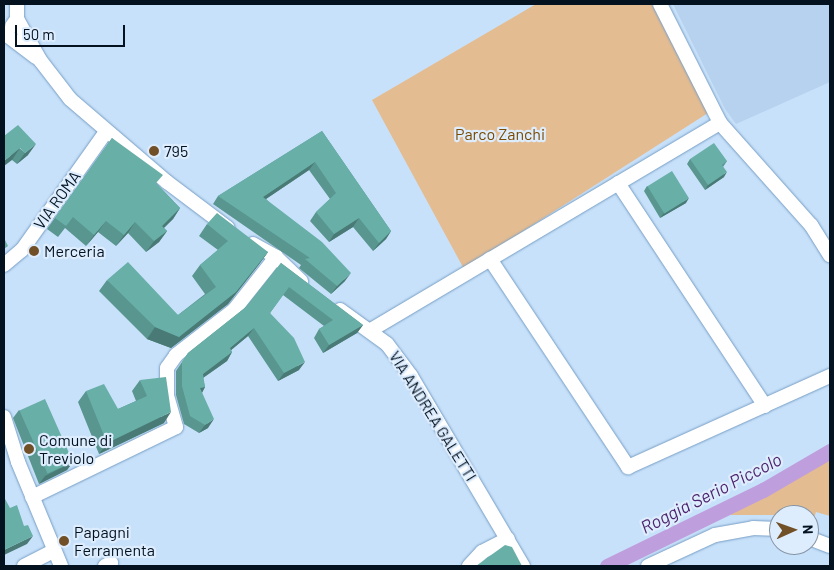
<!DOCTYPE html>
<style>
body{margin:0}
#map{position:relative;width:834px;height:570px;overflow:hidden;background:#c8e1fa;font-family:Barlow,sans-serif}
div>[style]{position:absolute}
.built>*{inset:0;background:#b7d2ee}
.green>*{inset:0;background:#e4bc92}
.canal>*{height:15px;margin:-7.5px;padding:0 7.5px;transform-origin:7.5px;border-radius:7.5px;background:#bf9edd}
.roads{filter:drop-shadow(0 0 1px #769ec5) drop-shadow(0 0 1px #769ec5)}
.minor>*{height:14px;margin:-7px;padding:0 7px;transform-origin:7px;border-radius:7px;background:#fff}
.wall>*{inset:0;background:#599690}
.shaded-wall>*{inset:0;background:#497a76}
.building>*{inset:0;background:#68afa8;transform-origin:0 0}
.dots>*{width:14px;height:14px;translate:-50% -50%;box-sizing:border-box;border:2px solid #ddedfe;border-radius:50%}
span{translate:-50% -50%;white-space:nowrap;text-align:center;line-height:1.15;-webkit-text-stroke:4.5px #ddedfe;paint-order:stroke}
.park-label{font-size:16px;color:#7a4a00}
.poi-label{font-size:16px;color:#041220}
.left{translate:0 -50%;text-align:left}
.street-label{font-size:16px;color:#041220}
.water-label{font-size:18px;color:#4e236d;font-style:italic}
.frame{position:absolute;inset:0;border:5px solid #041220;pointer-events:none}
.north{position:absolute;left:769px;top:505px;width:50px;height:50px;box-sizing:border-box;background:#ddedfe;border:1px solid #8695a5;border-radius:50%;rotate:88deg;font-size:14px;font-weight:700;line-height:20px;text-align:center;color:#041220}
.north::after{content:'';display:block;margin:auto;width:18px;height:22px;background:#714f27;clip-path:polygon(50% 0,100% 100%,50% 72%,0 100%)}
.scale{position:absolute;left:15px;top:25px;width:110px;height:22px;box-sizing:border-box;border:2px solid #041220;border-top:0;padding-left:6px;font-size:15px;line-height:18px;white-space:nowrap;color:#041220;-webkit-text-stroke:4px #ddedfe;paint-order:stroke}
</style>
<div id="map">
<div class="built">
<i style="clip-path:polygon(673px 4px,830px 4px,830px 82px,736px 124px,725px 109px)"></i>
</div>
<div class="green">
<i style="clip-path:polygon(536px 4px,652px 4px,708px 113px,464px 269px,372px 100px)"></i>
<i style="clip-path:polygon(830px 456px,830px 516px,816px 512px,812px 524px,809px 515px,731px 515px,731px 510px,767px 494px)"></i>
</div>
<div class="canal">
<i style="left:607px;top:566px;width:174px;rotate:-26deg"></i>
<i style="left:763px;top:490px;width:78px;rotate:-30.2deg"></i>
</div>
<div class="roads">
<div class="minor">
<i style="left:660px;top:4px;width:133px;rotate:63.2deg"></i>
<i style="left:720px;top:123px;width:137px;rotate:48.3deg"></i>
<i style="left:811px;top:225px;width:36px;rotate:58deg"></i>
<i style="left:17px;top:19px;width:47px;rotate:60.7deg"></i>
<i style="left:40px;top:60px;width:49px;rotate:52.4deg"></i>
<i style="left:70px;top:99px;width:128px;rotate:40.6deg"></i>
<i style="left:167px;top:182px;width:76px;rotate:37deg"></i>
<i style="left:12px;top:26px;width:9px;rotate:-54deg"></i>
<i style="left:17px;top:19px;width:15px;rotate:-90deg"></i>
<i style="left:4px;top:33px;width:40px;rotate:37deg"></i>
<i style="left:618px;top:183px;width:267px;rotate:56.6deg"></i>
<i style="left:253px;top:244px;width:26px;rotate:29deg"></i>
<i style="left:276px;top:257px;width:35px;rotate:44deg"></i>
<i style="left:490px;top:259px;width:250px;rotate:56.4deg"></i>
<i style="left:628px;top:467px;width:222px;rotate:-24.3deg"></i>
<i style="left:4px;top:265px;width:23px;rotate:-40deg"></i>
<i style="left:22px;top:250px;width:145px;rotate:-54.6deg"></i>
<i style="left:340px;top:310px;width:58px;rotate:35.9deg"></i>
<i style="left:387px;top:344px;width:40px;rotate:53deg"></i>
<i style="left:411px;top:376px;width:221px;rotate:59.5deg"></i>
<i style="left:371px;top:330px;width:406px;rotate:-30.7deg"></i>
<i style="left:4px;top:417px;width:47px;rotate:72.7deg"></i>
<i style="left:18px;top:462px;width:113px;rotate:67.5deg"></i>
<i style="left:32px;top:497px;width:160px;rotate:-25.9deg"></i>
<i style="left:176px;top:427px;width:32px;rotate:-106deg"></i>
<i style="left:167px;top:396px;width:28px;rotate:-90deg"></i>
<i style="left:167px;top:368px;width:16px;rotate:-55deg"></i>
<i style="left:176px;top:355px;width:73px;rotate:-37.8deg"></i>
<i style="left:234px;top:310px;width:68px;rotate:-51.6deg"></i>
<i style="left:809px;top:538px;width:22px;rotate:21deg"></i>
<i style="left:24px;top:566px;width:34px;rotate:-27deg"></i>
<i style="left:105px;top:566px;width:7px;rotate:-27deg"></i>
<i style="left:469px;top:566px;width:19px;rotate:-47deg"></i>
<i style="left:482px;top:552px;width:29px;rotate:-27deg"></i>
<i style="left:648px;top:566px;width:74px;rotate:-24.8deg"></i>
<i style="left:715px;top:535px;width:39px;rotate:-10deg"></i>
<i style="left:753px;top:528px;width:26px;rotate:2deg"></i>
</div>
</div>
<div class="wall">
<i style="clip-path:polygon(322px 131px,391px 231px,386px 239px,373px 251px,353px 227px,329px 242px,310px 221px,316px 212px,330px 199px,309px 170px,266px 199px,345px 281px,331px 294px,299px 268px,301px 265px,213px 204px,218px 196px)"></i>
<i style="clip-path:polygon(4px 136px,28px 155px,17px 164px,12px 160px)"></i>
<i style="clip-path:polygon(112px 138px,157px 184px,180px 208px,173px 219px,164px 228px,167px 231px,159px 242px,146px 252px,128px 233px,116px 246px,98px 232px,86px 246px,65px 228px,58px 237px,47px 229px)"></i>
<i style="clip-path:polygon(690px 159px,727px 161px,723px 167px,724px 177px,705px 190px,687px 164px)"></i>
<i style="clip-path:polygon(647px 186px,686px 203px,660px 218px,644px 191px)"></i>
<i style="clip-path:polygon(207px 224px,268px 252px,260px 263px,228px 304px,171px 348px,147px 339px,99px 291px,107px 280px,178px 315px,205px 294px,192px 276px,200px 265px,218px 250px,199px 236px)"></i>
<i style="clip-path:polygon(281px 263px,363px 325px,357px 333px,323px 353px,314px 338px,319px 329px,324px 326px,283px 295px,270px 313px,299px 370px,278px 381px,248px 336px,231px 350px,232px 352px,227px 361px,203px 378px,205px 387px,202px 393px,208px 428px,199px 433px,184px 424px,176px 395px,176px 371px,188px 353px,246px 307px)"></i>
<i style="clip-path:polygon(140px 380px,164px 423px,99px 454px,78px 402px,86px 391px,118px 409px,136px 401px,132px 391px)"></i>
<i style="clip-path:polygon(19px 410px,73px 462px,67px 470px,39px 484px,13px 418px)"></i>
</div>
<div class="shaded-wall">
<i style="clip-path:polygon(36px 144px,28px 155px,17px 164px,25px 153px)"></i>
<i style="clip-path:polygon(20px 148px,12px 160px,4px 166px,4px 161px)"></i>
<i style="clip-path:polygon(315px 162px,309px 170px,257px 205px,263px 197px)"></i>
<i style="clip-path:polygon(727px 172px,724px 177px,705px 190px,708px 185px)"></i>
<i style="clip-path:polygon(689px 198px,686px 203px,660px 218px,663px 214px)"></i>
<i style="clip-path:polygon(180px 208px,173px 219px,154px 237px,162px 226px)"></i>
<i style="clip-path:polygon(359px 218px,353px 227px,329px 242px,334px 234px)"></i>
<i style="clip-path:polygon(106px 221px,98px 232px,86px 246px,94px 235px)"></i>
<i style="clip-path:polygon(135px 222px,128px 233px,116px 246px,124px 235px)"></i>
<i style="clip-path:polygon(167px 231px,159px 242px,146px 252px,154px 241px)"></i>
<i style="clip-path:polygon(391px 231px,386px 239px,373px 251px,379px 243px)"></i>
<i style="clip-path:polygon(268px 252px,260px 263px,228px 304px,171px 348px,147px 339px,155px 327px,179px 337px)"></i>
<i style="clip-path:polygon(351px 273px,345px 281px,331px 294px,337px 286px)"></i>
<i style="clip-path:polygon(363px 325px,357px 333px,323px 353px,329px 345px)"></i>
<i style="clip-path:polygon(254px 328px,248px 336px,224px 356px,230px 348px)"></i>
<i style="clip-path:polygon(232px 352px,227px 361px,197px 382px,203px 374px)"></i>
<i style="clip-path:polygon(305px 362px,299px 370px,278px 381px,284px 373px)"></i>
<i style="clip-path:polygon(205px 387px,200px 396px,200px 388px)"></i>
<i style="clip-path:polygon(171px 412px,164px 423px,99px 454px,107px 443px)"></i>
<i style="clip-path:polygon(214px 419px,208px 428px,199px 433px,205px 425px)"></i>
<i style="clip-path:polygon(73px 462px,67px 470px,39px 484px,45px 476px)"></i>
<i style="clip-path:polygon(33px 536px,27px 544px,4px 555px,4px 550px)"></i>
</div>
<div class="building">
<i style="clip-path:polygon(18px 125px,36px 144px,25px 153px,20px 148px,4px 161px,4px 136px)"></i>
<i style="clip-path:polygon(322px 131px,391px 231px,379px 243px,359px 218px,334px 234px,316px 212px,336px 193px,315px 162px,263px 197px,322px 242px,351px 273px,337px 286px,305px 259px,310px 258px,218px 196px)"></i>
<i style="clip-path:polygon(112px 138px,163px 175px,156px 183px,180px 208px,162px 226px,167px 231px,154px 241px,135px 222px,124px 235px,106px 221px,94px 235px,73px 217px,66px 226px,55px 218px)"></i>
<i style="clip-path:polygon(714px 143px,727px 161px,722px 165px,727px 172px,708px 185px,690px 159px)"></i>
<i style="left:672px;top:171px;width:32px;height:29px;rotate:58deg"></i>
<i style="clip-path:polygon(217px 213px,268px 252px,236px 292px,179px 337px,155px 327px,107px 280px,128px 262px,178px 315px,216px 287px,200px 265px,228px 241px,207px 224px)"></i>
<i style="clip-path:polygon(4px 238px,8px 246px,4px 249px)"></i>
<i style="clip-path:polygon(281px 263px,363px 325px,329px 345px,319px 329px,333px 320px,289px 287px,270px 313px,294px 338px,305px 362px,284px 373px,254px 328px,230px 348px,232px 352px,203px 374px,205px 387px,200px 388px,214px 419px,205px 425px,190px 416px,182px 386px,182px 362px,188px 353px,246px 307px)"></i>
<i style="clip-path:polygon(166px 377px,171px 412px,107px 443px,86px 391px,104px 384px,118px 409px,147px 396px,140px 380px)"></i>
<i style="left:45px;top:399px;width:69px;height:28px;rotate:66deg"></i>
<i style="clip-path:polygon(4px 497px,10px 508px,17px 505px,24px 526px,28px 525px,33px 536px,4px 550px)"></i>
<i style="clip-path:polygon(505px 545px,512px 547px,522px 566px,476px 566px)"></i>
</div>
<div class="dots">
<i style="left:154px;top:151px;background:#714f27"></i>
<i style="left:34px;top:251px;background:#714f27"></i>
<i style="left:29px;top:449px;background:#714f27"></i>
<i style="left:64px;top:541px;background:#714f27"></i>
</div>
<div class="park-label">
<span style="left:500px;top:134px">Parco Zanchi</span>
</div>
<div class="poi-label">
<span class="left" style="left:164px;top:151px">795</span>
<span class="left" style="left:44px;top:251px">Merceria</span>
<span class="left" style="left:39px;top:449px">Comune di<br>Treviolo</span>
<span class="left" style="left:74px;top:541px">Papagni<br>Ferramenta</span>
</div>
<div class="street-label">
<span style="left:57px;top:200px;rotate:-54deg">VIA ROMA</span>
<span style="left:433px;top:416px;rotate:58deg">VIA ANDREA GALETTI</span>
</div>
<div class="water-label">
<span style="left:711px;top:493px;rotate:-27deg">Roggia Serio Piccolo</span>
</div>
<div class="frame"></div>
<div class="north">N</div>
<div class="scale">50 m</div>
</div>
